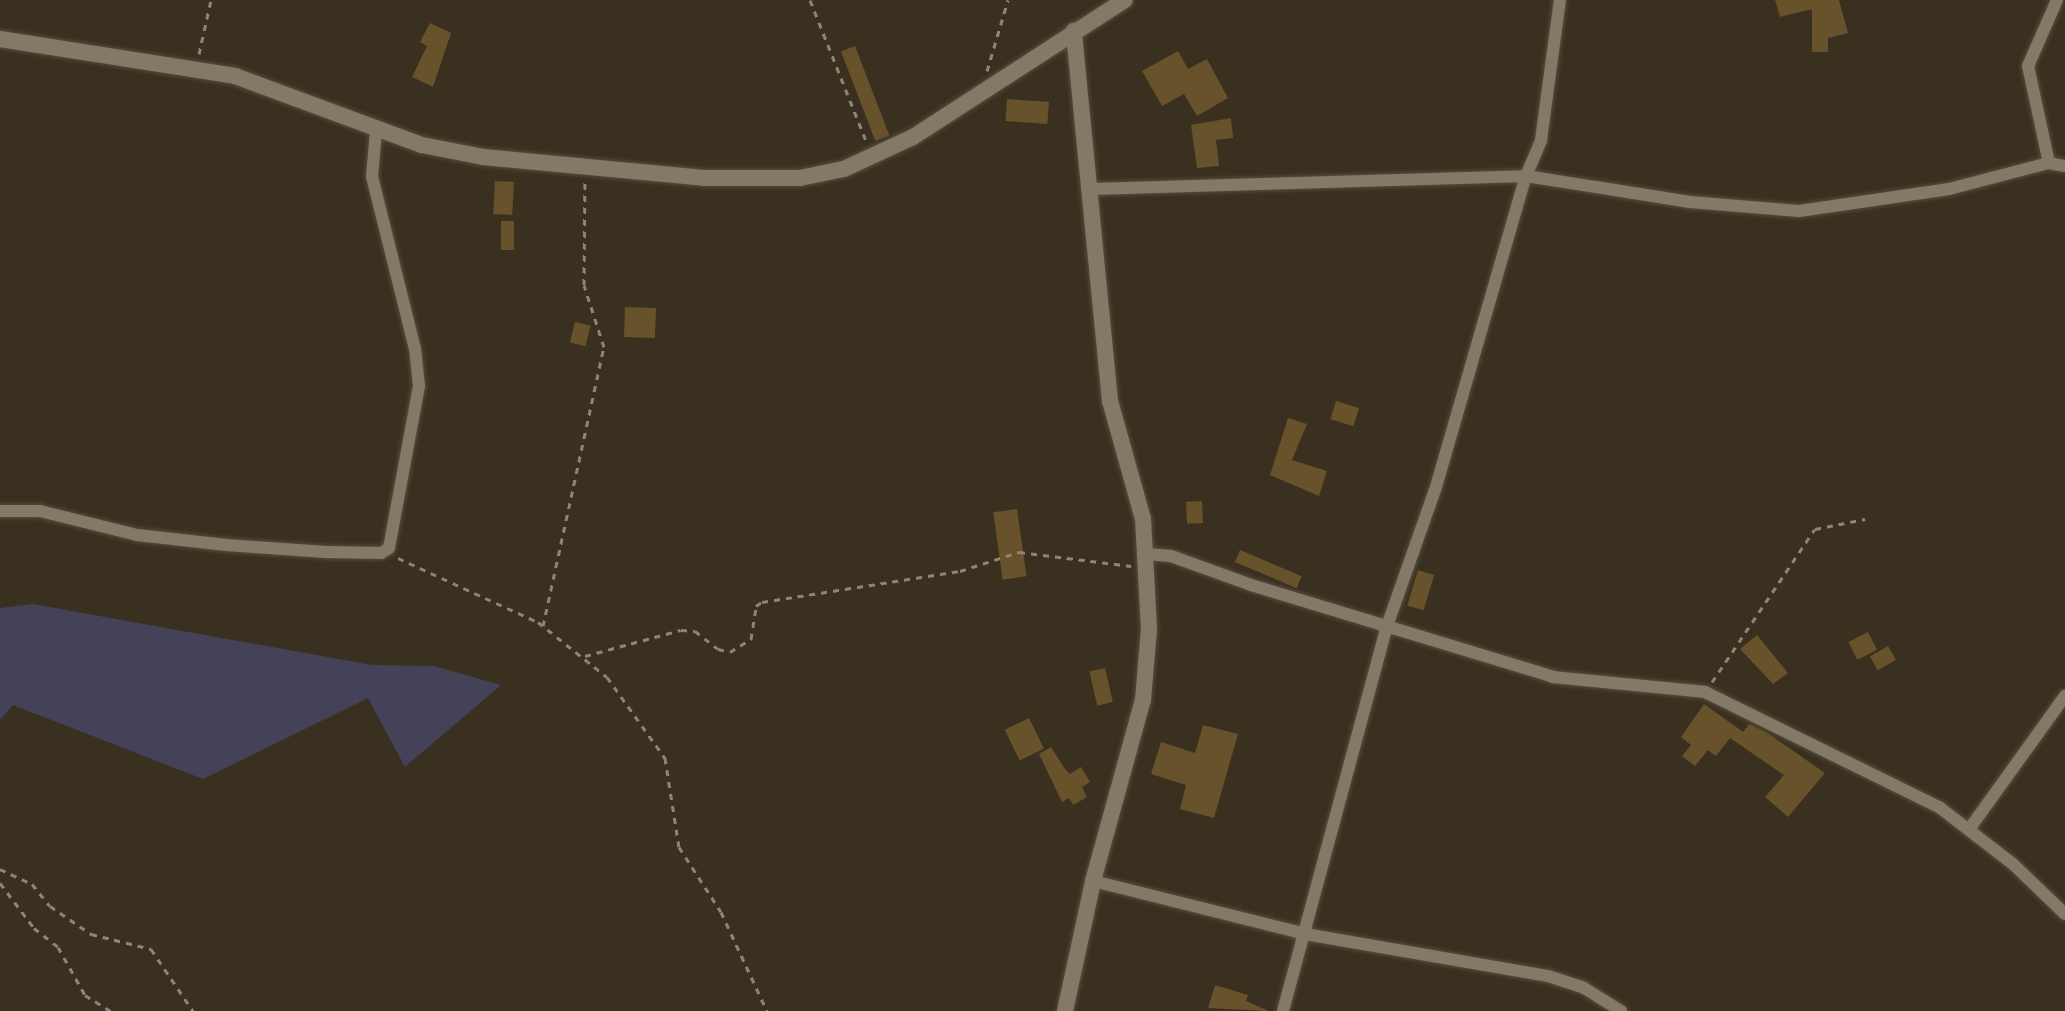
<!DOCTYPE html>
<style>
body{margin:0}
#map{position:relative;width:2065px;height:1011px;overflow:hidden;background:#39301f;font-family:Helvetica,sans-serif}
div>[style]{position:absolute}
.green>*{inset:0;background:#444259}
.building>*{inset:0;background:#67522c;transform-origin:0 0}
.path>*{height:3px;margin-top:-1.5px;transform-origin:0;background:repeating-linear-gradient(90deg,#8d8578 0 6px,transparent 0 12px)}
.roads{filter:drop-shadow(0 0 2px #554d3f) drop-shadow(0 0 2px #554d3f)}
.minor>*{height:12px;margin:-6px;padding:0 6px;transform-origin:6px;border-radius:6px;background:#837966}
.tertiary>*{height:16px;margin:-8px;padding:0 8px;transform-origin:8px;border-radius:8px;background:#837966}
span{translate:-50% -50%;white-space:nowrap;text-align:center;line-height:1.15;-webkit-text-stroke:6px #1d1911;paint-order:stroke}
</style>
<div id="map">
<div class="green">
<i style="clip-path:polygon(33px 604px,372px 665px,434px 666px,501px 685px,405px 767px,368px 698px,203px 779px,13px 705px,0 720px,0 608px)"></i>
</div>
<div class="building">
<i style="clip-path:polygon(1775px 0,1839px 0,1848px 33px,1828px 38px,1828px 52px,1812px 52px,1812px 9px,1780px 17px)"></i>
<i style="clip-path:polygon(430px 23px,451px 33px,433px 87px,412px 77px,427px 46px,420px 42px)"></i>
<i style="left:855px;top:46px;width:96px;height:15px;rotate:69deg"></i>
<i style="clip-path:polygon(1178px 51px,1188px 69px,1207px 59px,1228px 98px,1197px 116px,1184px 94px,1162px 106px,1142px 71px)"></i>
<i style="left:1007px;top:99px;width:42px;height:22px;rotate:4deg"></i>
<i style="clip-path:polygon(1231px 118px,1233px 138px,1216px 140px,1219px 166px,1197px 168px,1191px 125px)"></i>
<i style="left:495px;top:181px;width:19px;height:33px;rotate:3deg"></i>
<i style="left:501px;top:221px;width:13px;height:29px"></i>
<i style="left:625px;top:307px;width:31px;height:30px;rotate:2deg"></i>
<i style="left:575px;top:322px;width:16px;height:21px;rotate:14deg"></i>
<i style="left:1336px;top:401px;width:24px;height:19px;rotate:17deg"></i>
<i style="clip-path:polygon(1288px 418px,1307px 424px,1292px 460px,1327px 471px,1319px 496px,1270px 475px)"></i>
<i style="left:1202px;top:501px;width:22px;height:16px;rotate:87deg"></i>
<i style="left:1017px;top:509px;width:68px;height:24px;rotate:82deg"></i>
<i style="left:1240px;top:550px;width:67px;height:13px;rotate:23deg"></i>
<i style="left:1418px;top:570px;width:17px;height:37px;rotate:17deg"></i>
<i style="left:1868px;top:632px;width:20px;height:22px;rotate:63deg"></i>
<i style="clip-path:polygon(1757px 635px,1788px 673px,1773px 684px,1740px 649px)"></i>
<i style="left:1888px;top:646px;width:16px;height:21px;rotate:60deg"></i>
<i style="left:1105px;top:668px;width:35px;height:16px;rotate:77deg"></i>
<i style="clip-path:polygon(1704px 704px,1743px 732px,1749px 724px,1766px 732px,1825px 773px,1788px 817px,1765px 797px,1784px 775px,1730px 738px,1716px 756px,1708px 750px,1695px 766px,1682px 756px,1691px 745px,1681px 737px)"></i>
<i style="left:1029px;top:718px;width:34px;height:27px;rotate:64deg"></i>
<i style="clip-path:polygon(1203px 725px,1238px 734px,1214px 818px,1180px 809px,1186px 785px,1151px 774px,1161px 742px,1195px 753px)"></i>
<i style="clip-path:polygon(1051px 747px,1065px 769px,1070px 774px,1081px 767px,1090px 782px,1082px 787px,1087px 797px,1073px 805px,1069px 798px,1062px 802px,1039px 754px)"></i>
<i style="clip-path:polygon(1215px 985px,1248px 995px,1246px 1001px,1269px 1011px,1208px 1008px)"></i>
</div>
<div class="path">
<i style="left:810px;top:0;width:154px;rotate:68.3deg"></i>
<i style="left:199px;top:54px;width:55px;rotate:-77.5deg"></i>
<i style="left:987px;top:71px;width:74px;rotate:-73.5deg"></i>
<i style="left:398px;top:558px;width:154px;rotate:24.6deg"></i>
<i style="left:538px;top:622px;width:88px;rotate:38.6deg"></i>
<i style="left:607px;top:677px;width:100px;rotate:54.4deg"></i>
<i style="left:665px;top:758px;width:90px;rotate:81.1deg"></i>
<i style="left:679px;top:847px;width:77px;rotate:57.1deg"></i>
<i style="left:721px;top:912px;width:109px;rotate:65.1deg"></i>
<i style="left:543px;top:626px;width:286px;rotate:-77.7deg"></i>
<i style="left:604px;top:347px;width:65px;rotate:-107.9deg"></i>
<i style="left:584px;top:285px;width:105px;rotate:-89.5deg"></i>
<i style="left:585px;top:656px;width:99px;rotate:-15.2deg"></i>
<i style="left:681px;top:630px;width:14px;rotate:4deg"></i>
<i style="left:695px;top:631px;width:29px;rotate:38deg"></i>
<i style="left:718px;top:649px;width:12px;rotate:14deg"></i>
<i style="left:730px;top:652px;width:25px;rotate:-32deg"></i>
<i style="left:751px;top:639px;width:33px;rotate:-81deg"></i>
<i style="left:756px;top:606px;width:7px;rotate:-34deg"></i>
<i style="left:762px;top:602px;width:200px;rotate:-8.9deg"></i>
<i style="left:960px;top:571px;width:62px;rotate:-17.9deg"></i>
<i style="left:1019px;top:552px;width:113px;rotate:7.1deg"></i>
<i style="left:1712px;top:682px;width:184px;rotate:-56.1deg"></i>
<i style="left:1815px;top:529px;width:51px;rotate:-11.3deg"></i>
<i style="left:0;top:869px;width:35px;rotate:25deg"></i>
<i style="left:32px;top:884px;width:28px;rotate:51deg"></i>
<i style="left:50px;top:906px;width:50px;rotate:34.3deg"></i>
<i style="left:91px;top:934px;width:62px;rotate:14deg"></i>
<i style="left:151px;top:949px;width:75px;rotate:55.9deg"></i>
<i style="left:0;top:883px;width:56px;rotate:52.9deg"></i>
<i style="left:34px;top:928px;width:31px;rotate:38deg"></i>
<i style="left:58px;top:947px;width:55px;rotate:60.6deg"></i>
<i style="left:85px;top:995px;width:31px;rotate:32deg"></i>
</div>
<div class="roads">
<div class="minor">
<i style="left:2049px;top:163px;width:99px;rotate:-102.2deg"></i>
<i style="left:2028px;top:66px;width:72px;rotate:-66.3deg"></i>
<i style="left:1092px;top:189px;width:434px;rotate:-1.7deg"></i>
<i style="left:1526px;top:176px;width:166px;rotate:9deg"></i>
<i style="left:1690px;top:202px;width:109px;rotate:4.7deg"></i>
<i style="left:1799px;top:211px;width:152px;rotate:-8.3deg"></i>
<i style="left:1949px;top:189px;width:103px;rotate:-14.6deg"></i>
<i style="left:2049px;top:163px;width:16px;rotate:11deg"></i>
<i style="left:0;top:511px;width:40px"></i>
<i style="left:40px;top:511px;width:100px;rotate:13.9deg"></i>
<i style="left:137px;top:535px;width:90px;rotate:6.4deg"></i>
<i style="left:226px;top:545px;width:100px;rotate:4deg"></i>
<i style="left:326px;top:552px;width:55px;rotate:1deg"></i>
<i style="left:381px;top:553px;width:9px;rotate:-32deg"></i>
<i style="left:389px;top:548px;width:165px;rotate:-79.5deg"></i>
<i style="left:419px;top:386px;width:37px;rotate:-96deg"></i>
<i style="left:415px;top:349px;width:177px;rotate:-104deg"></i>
<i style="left:372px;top:177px;width:47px;rotate:-85.1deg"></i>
<i style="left:1147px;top:554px;width:24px;rotate:5deg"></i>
<i style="left:1171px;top:556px;width:85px;rotate:19.9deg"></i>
<i style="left:1251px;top:585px;width:316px;rotate:16.9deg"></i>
<i style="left:1553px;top:677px;width:153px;rotate:5.6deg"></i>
<i style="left:1705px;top:692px;width:261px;rotate:26.2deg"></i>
<i style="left:1939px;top:807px;width:93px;rotate:37.6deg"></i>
<i style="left:2013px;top:864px;width:72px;rotate:43.9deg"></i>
<i style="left:1970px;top:828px;width:163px;rotate:-54.3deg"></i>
<i style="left:1093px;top:881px;width:219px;rotate:14deg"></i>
<i style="left:1305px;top:934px;width:247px;rotate:9.8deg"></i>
<i style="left:1548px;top:976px;width:38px;rotate:18deg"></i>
<i style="left:1584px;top:988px;width:44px;rotate:31.9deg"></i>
<i style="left:1283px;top:1011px;width:399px;rotate:-74.9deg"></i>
<i style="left:1387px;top:626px;width:147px;rotate:-70.6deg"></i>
<i style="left:1436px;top:487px;width:324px;rotate:-73.9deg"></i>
<i style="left:1526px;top:176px;width:39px;rotate:-67deg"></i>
<i style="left:1541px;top:140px;width:141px;rotate:-82.3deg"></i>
</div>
<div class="tertiary">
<i style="left:0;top:39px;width:238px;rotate:8.9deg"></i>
<i style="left:235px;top:76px;width:199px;rotate:20.3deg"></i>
<i style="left:422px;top:145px;width:62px;rotate:11.1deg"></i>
<i style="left:483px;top:157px;width:222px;rotate:5.4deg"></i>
<i style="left:704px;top:178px;width:96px"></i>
<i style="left:800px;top:178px;width:45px;rotate:-11.6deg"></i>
<i style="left:844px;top:169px;width:76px;rotate:-24.9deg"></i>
<i style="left:913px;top:137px;width:252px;rotate:-32.9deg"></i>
<i style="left:1065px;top:1011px;width:133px;rotate:-77.8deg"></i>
<i style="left:1093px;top:881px;width:188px;rotate:-74.6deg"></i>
<i style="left:1143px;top:700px;width:71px;rotate:-85.2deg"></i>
<i style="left:1149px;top:629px;width:110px;rotate:-93.1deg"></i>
<i style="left:1143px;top:519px;width:123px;rotate:-105.6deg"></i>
<i style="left:1110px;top:401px;width:372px;rotate:-95.6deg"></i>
</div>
</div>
</div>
